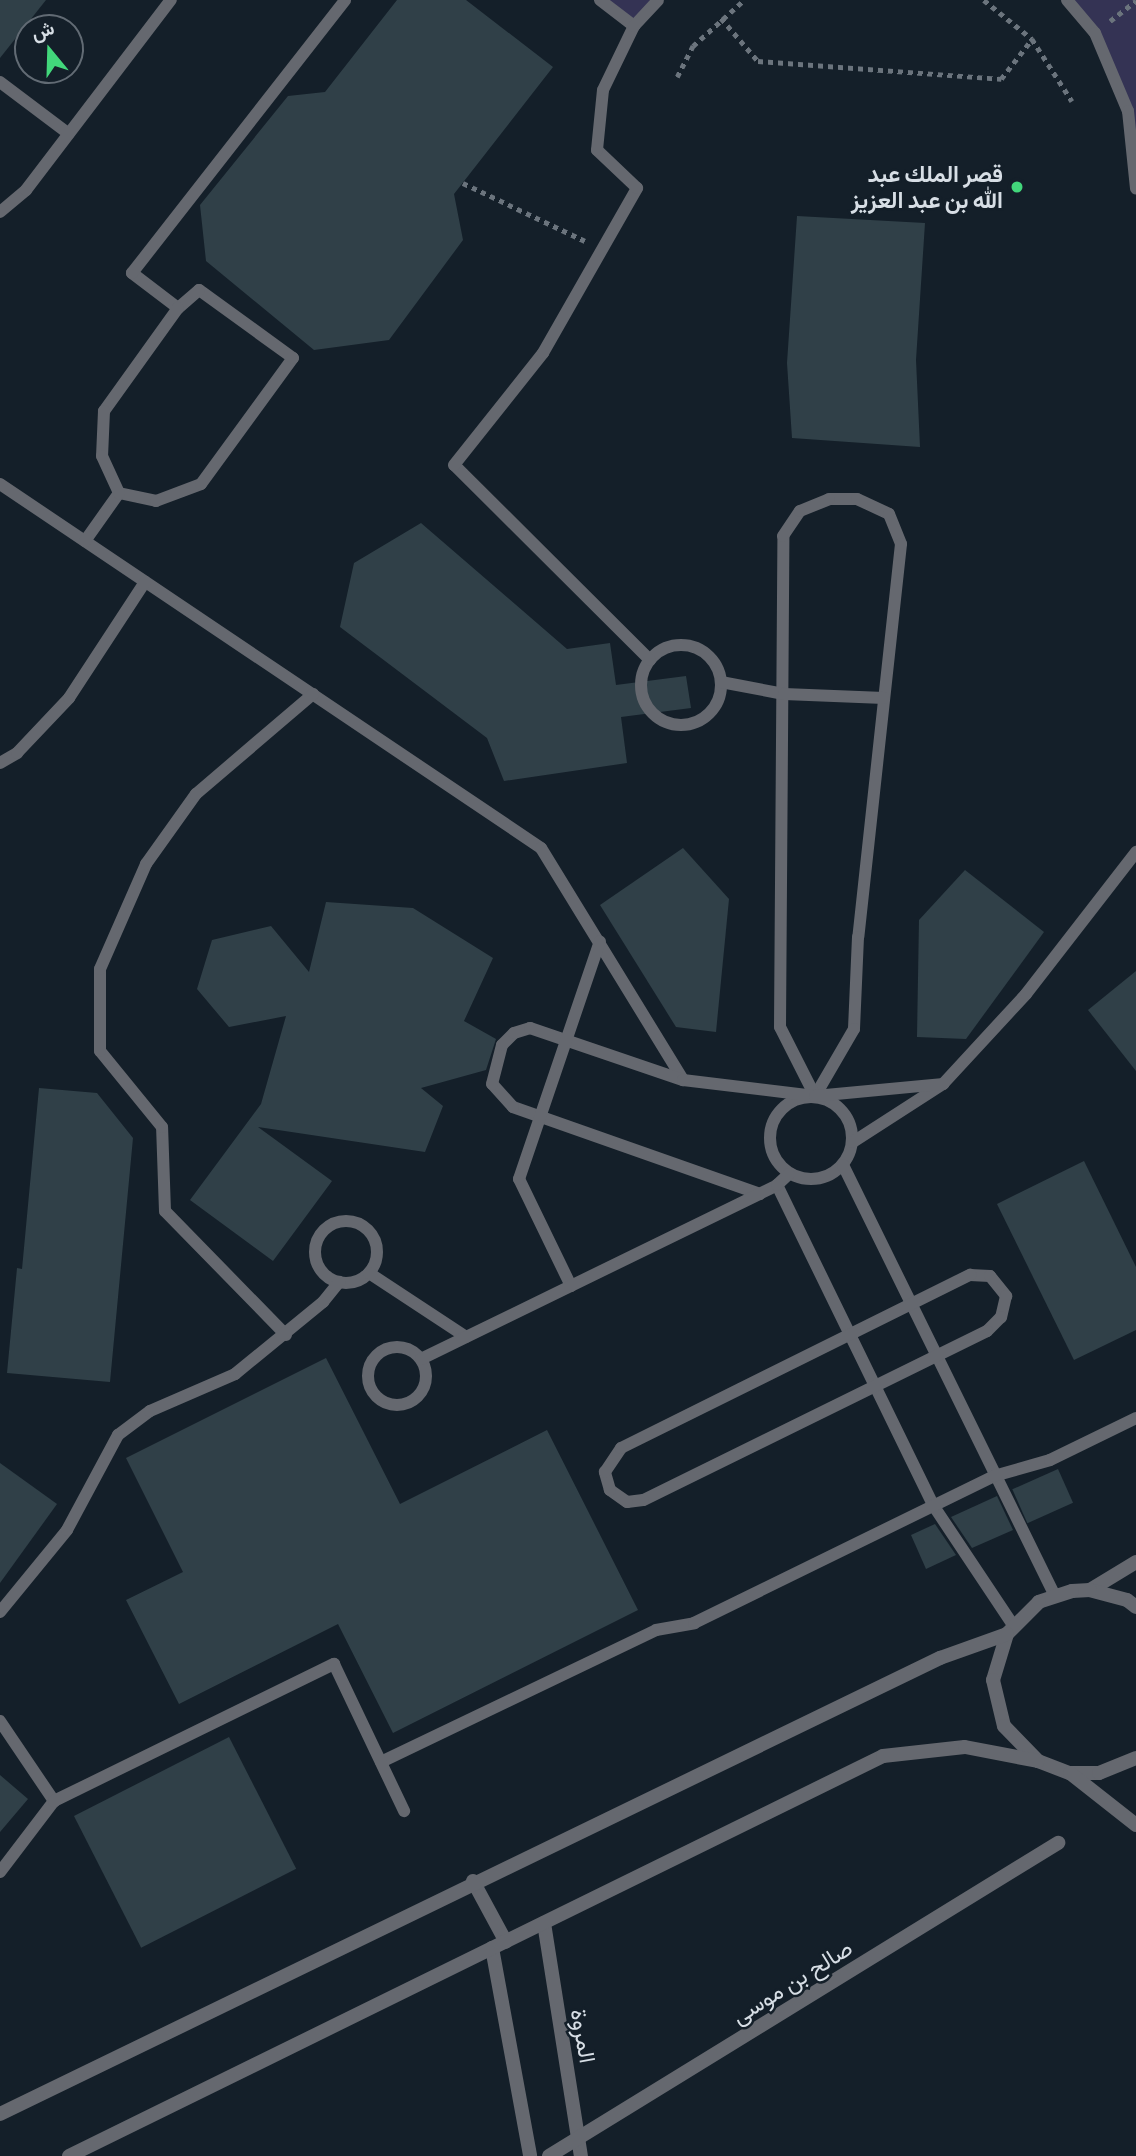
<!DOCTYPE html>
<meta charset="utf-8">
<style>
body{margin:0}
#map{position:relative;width:1136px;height:2156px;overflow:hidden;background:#141f29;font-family:"Zilla Slab",Vazirmatn,serif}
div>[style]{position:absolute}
.green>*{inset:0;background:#343354}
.building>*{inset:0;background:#304048;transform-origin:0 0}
.path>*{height:4.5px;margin-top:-2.25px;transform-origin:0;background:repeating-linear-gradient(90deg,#6b747d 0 5px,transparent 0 10px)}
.service>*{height:12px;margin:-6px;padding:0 6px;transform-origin:6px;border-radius:6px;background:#65686f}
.service>.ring{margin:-6px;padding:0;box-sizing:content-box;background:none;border:12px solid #65686f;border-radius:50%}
.minor>*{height:14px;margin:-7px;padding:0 7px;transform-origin:7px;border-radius:7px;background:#65686f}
.dots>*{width:19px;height:19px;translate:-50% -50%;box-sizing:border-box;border:4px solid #141f29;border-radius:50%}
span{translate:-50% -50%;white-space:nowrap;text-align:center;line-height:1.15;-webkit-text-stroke:5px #141f29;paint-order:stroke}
.poi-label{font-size:23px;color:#d7dee5;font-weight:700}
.right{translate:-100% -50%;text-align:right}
.street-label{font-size:23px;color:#d7dee5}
.north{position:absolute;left:14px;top:14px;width:70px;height:70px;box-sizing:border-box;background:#141f29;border:2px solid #626b74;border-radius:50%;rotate:341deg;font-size:19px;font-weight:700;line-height:28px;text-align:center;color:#d7dee5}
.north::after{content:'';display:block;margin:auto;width:24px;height:32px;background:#42d77b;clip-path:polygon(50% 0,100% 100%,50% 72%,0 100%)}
</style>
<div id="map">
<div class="green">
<i style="clip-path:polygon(600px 0,658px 0,634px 26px)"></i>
<i style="clip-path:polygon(1067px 0,1136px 0,1136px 189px,1128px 111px,1095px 33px)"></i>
</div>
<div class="building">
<i style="clip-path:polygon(0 0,46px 0,0 58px)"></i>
<i style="clip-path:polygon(397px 0,466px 0,553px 67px,454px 194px,463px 240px,389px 340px,314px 350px,206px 261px,200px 205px,288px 96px,325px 92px)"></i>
<i style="clip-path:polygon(797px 216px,925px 223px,916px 360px,920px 447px,792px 438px,787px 363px)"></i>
<i style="clip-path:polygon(421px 523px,567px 649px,610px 643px,616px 685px,686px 676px,691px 708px,621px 717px,627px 763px,504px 781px,487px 738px,340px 627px,354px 563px)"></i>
<i style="clip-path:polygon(683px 848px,729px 899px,716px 1032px,676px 1027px,600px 905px)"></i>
<i style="clip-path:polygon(965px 870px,1044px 932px,966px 1039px,917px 1037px,919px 920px)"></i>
<i style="clip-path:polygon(326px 902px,413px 908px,493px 958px,464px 1021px,496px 1039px,486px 1070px,421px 1088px,443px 1106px,425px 1152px,258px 1127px,332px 1181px,273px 1261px,190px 1200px,261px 1104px,286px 1016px,229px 1027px,197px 989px,212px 940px,271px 926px,309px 972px)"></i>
<i style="clip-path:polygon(1136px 971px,1136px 1071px,1088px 1010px)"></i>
<i style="clip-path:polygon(39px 1088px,97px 1093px,133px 1138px,110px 1382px,7px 1373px,17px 1268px,22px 1269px)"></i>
<i style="clip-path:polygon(1084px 1161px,1136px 1267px,1136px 1330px,1074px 1360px,997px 1204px)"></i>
<i style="clip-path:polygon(326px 1358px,400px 1504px,547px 1430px,638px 1610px,393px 1733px,338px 1624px,179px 1704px,126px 1600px,183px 1572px,126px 1458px)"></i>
<i style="clip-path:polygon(0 1463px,57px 1504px,0 1583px)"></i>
<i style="left:1058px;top:1469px;width:37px;height:50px;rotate:66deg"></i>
<i style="clip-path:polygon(997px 1496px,1013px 1530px,972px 1548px,951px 1517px)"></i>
<i style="clip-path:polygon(935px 1524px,956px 1555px,926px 1569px,911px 1535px)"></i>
<i style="left:229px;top:1737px;width:148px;height:174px;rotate:63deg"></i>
<i style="clip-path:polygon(0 1775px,28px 1799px,0 1832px)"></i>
</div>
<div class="path">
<i style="left:984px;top:0;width:62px;rotate:39.1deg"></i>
<i style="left:1032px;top:39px;width:74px;rotate:57.2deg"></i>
<i style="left:721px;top:18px;width:57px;rotate:49.3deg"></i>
<i style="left:758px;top:61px;width:244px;rotate:4.2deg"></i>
<i style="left:1001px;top:79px;width:51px;rotate:-52.2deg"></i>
<i style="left:1110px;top:21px;width:33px;rotate:-38deg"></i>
<i style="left:677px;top:77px;width:35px;rotate:-63deg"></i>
<i style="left:693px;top:46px;width:69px;rotate:-42deg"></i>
<i style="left:463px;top:183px;width:135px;rotate:25.4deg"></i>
</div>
<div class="service">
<i style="left:600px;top:0;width:43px;rotate:37.4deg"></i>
<i style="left:1067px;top:0;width:43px;rotate:49.7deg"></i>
<i style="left:1095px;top:33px;width:85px;rotate:67.1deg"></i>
<i style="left:1128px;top:111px;width:78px;rotate:84.1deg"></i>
<i style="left:0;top:82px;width:86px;rotate:37deg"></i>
<i style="left:0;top:212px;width:34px;rotate:-40deg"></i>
<i style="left:26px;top:190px;width:239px;rotate:-52.7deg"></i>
<i style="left:178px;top:308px;width:58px;rotate:-142.7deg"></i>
<i style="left:132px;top:273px;width:346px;rotate:-52deg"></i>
<i style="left:0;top:484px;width:652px;rotate:33.93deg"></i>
<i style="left:541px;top:848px;width:272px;rotate:58.5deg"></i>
<i style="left:829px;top:499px;width:28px"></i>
<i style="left:857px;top:499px;width:35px;rotate:25deg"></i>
<i style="left:889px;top:514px;width:32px;rotate:68deg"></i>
<i style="left:901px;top:544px;width:395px;rotate:96.2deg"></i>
<i style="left:858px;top:937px;width:92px;rotate:92.5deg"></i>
<i style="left:854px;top:1029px;width:78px;rotate:120.2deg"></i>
<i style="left:815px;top:1096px;width:77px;rotate:-116.9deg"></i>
<i style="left:780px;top:1027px;width:491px;rotate:-89.6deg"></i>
<i style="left:783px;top:536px;width:30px;rotate:-56deg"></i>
<i style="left:800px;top:511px;width:31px;rotate:-22deg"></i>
<i style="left:85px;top:541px;width:59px;rotate:-54.7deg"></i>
<i style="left:119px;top:493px;width:38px;rotate:12deg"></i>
<i style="left:156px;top:501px;width:48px;rotate:-20.7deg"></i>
<i style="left:201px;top:484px;width:156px;rotate:-53.9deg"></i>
<i style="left:293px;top:358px;width:116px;rotate:-144.1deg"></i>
<i style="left:199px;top:290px;width:28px;rotate:139deg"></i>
<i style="left:178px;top:308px;width:127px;rotate:125.7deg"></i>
<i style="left:104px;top:411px;width:45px;rotate:92.5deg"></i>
<i style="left:102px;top:456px;width:41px;rotate:65.3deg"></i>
<i class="ring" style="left:641px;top:645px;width:68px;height:68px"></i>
<i style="left:650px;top:660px;width:276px;rotate:-135.1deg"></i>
<i style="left:454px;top:465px;width:143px;rotate:-51.5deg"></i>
<i style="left:543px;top:353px;width:190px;rotate:-60.3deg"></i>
<i style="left:637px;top:188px;width:55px;rotate:-136.5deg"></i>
<i style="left:597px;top:150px;width:60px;rotate:-84.3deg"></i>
<i style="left:603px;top:90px;width:71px;rotate:-64.2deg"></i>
<i style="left:634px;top:26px;width:35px;rotate:-47deg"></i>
<i style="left:721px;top:682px;width:64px;rotate:10.8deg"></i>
<i style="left:784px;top:694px;width:100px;rotate:2.3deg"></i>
<i style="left:0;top:763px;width:20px;rotate:-30deg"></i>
<i style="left:17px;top:753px;width:76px;rotate:-46.6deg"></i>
<i style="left:69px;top:698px;width:139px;rotate:-56.8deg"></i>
<i class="ring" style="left:770px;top:1097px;width:70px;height:70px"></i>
<i style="left:853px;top:1142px;width:107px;rotate:-32.8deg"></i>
<i style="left:943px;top:1084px;width:122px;rotate:-47.3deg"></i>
<i style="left:1026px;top:994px;width:180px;rotate:-52.2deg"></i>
<i style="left:843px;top:1165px;width:479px;rotate:63.8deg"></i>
<i style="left:777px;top:1185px;width:356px;rotate:64deg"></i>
<i style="left:933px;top:1505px;width:144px;rotate:56.3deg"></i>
<i style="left:760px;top:1194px;width:262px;rotate:-160.6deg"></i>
<i style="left:513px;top:1107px;width:31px;rotate:-132deg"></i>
<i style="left:492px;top:1084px;width:40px;rotate:-75.6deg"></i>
<i style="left:502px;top:1045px;width:17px;rotate:-45deg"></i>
<i style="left:514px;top:1033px;width:17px;rotate:-17deg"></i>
<i style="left:530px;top:1028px;width:162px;rotate:18.8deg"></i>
<i style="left:683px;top:1080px;width:133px;rotate:6.9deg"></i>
<i style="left:815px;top:1096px;width:129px;rotate:-5.4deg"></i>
<i class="ring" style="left:315px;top:1221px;width:50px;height:50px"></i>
<i style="left:369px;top:1273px;width:116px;rotate:33.4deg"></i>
<i style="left:970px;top:1275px;width:20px;rotate:3deg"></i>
<i style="left:990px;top:1276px;width:26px;rotate:51deg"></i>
<i style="left:1006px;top:1296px;width:22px;rotate:103deg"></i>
<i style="left:1001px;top:1317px;width:20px;rotate:135deg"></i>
<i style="left:987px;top:1331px;width:383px;rotate:153.8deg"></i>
<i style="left:643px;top:1500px;width:16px;rotate:173deg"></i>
<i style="left:627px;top:1502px;width:21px;rotate:-145deg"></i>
<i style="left:610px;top:1490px;width:19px;rotate:-106deg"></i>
<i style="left:605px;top:1472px;width:29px;rotate:-56deg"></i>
<i style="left:621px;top:1448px;width:390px;rotate:-26.4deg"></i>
<i style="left:571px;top:1286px;width:119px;rotate:-115.9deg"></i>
<i style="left:519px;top:1179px;width:251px;rotate:-71.2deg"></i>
<i style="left:286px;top:1335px;width:173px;rotate:-134.3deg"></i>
<i style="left:165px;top:1211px;width:84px;rotate:-92deg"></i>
<i style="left:162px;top:1127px;width:98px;rotate:-129.2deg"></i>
<i style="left:100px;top:1051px;width:82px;rotate:-90deg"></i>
<i style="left:100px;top:969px;width:115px;rotate:-66.3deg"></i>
<i style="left:146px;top:864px;width:86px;rotate:-54.5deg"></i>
<i style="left:196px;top:794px;width:154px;rotate:-40.5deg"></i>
<i class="ring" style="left:368px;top:1347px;width:46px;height:46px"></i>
<i style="left:421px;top:1359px;width:396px;rotate:-26deg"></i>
<i style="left:777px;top:1185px;width:16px;rotate:-43deg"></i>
<i style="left:0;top:1612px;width:106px;rotate:-50.7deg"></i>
<i style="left:67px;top:1530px;width:108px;rotate:-61.8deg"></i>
<i style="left:118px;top:1435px;width:40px;rotate:-37deg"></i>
<i style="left:150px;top:1411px;width:93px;rotate:-23.5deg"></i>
<i style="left:235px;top:1374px;width:114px;rotate:-39.3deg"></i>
<i style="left:323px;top:1302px;width:26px;rotate:-51deg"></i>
<i style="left:0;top:1721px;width:97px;rotate:56deg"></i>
<i style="left:381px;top:1762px;width:305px;rotate:-25.6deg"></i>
<i style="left:656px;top:1630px;width:39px;rotate:-10deg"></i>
<i style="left:694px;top:1623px;width:334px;rotate:-26.1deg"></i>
<i style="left:994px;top:1476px;width:58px;rotate:-15.9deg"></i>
<i style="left:1050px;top:1460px;width:96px;rotate:-26deg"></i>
<i style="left:0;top:1872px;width:89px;rotate:-52.7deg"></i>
<i style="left:54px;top:1801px;width:312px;rotate:-26.1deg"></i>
<i style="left:334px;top:1664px;width:163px;rotate:64.5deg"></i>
</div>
<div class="minor">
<i style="left:1090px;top:1590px;width:54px;rotate:-31.3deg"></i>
<i style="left:1136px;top:1607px;width:11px;rotate:-142deg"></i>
<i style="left:1127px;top:1600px;width:38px;rotate:-165deg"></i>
<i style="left:1090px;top:1590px;width:18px;rotate:177deg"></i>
<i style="left:1072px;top:1591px;width:35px;rotate:162deg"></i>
<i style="left:1039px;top:1602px;width:45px;rotate:135deg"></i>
<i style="left:1007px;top:1634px;width:48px;rotate:106.9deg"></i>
<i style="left:993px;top:1680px;width:47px;rotate:76.6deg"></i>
<i style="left:1004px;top:1726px;width:49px;rotate:45.8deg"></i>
<i style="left:1038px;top:1761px;width:34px;rotate:21deg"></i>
<i style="left:1070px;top:1773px;width:29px"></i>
<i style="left:1099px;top:1773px;width:40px;rotate:-22deg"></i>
<i style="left:1070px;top:1773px;width:84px;rotate:38.2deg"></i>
<i style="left:473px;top:1881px;width:69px;rotate:61.6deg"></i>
<i style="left:544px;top:1923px;width:236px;rotate:81deg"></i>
<i style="left:492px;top:1948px;width:211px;rotate:79.6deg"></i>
<i style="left:0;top:2114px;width:1045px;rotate:-25.88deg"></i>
<i style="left:940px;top:1658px;width:71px;rotate:-19.7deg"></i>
<i style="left:69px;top:2156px;width:907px;rotate:-26.17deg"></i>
<i style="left:883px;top:1756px;width:82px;rotate:-6.3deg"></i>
<i style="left:965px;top:1747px;width:74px;rotate:10.9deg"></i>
<i style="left:549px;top:2156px;width:598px;rotate:-31.59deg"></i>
</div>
<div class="dots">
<i style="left:1017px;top:187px;background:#42d77b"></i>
</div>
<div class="poi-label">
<span class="right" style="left:1003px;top:187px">قصر الملك عبد<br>الله بن عبد العزيز</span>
</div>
<div class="street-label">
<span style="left:792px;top:1982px;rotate:-32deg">صالح بن موسى</span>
<span style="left:583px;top:2036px;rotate:80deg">المروة</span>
</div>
<div class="north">ش</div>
</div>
